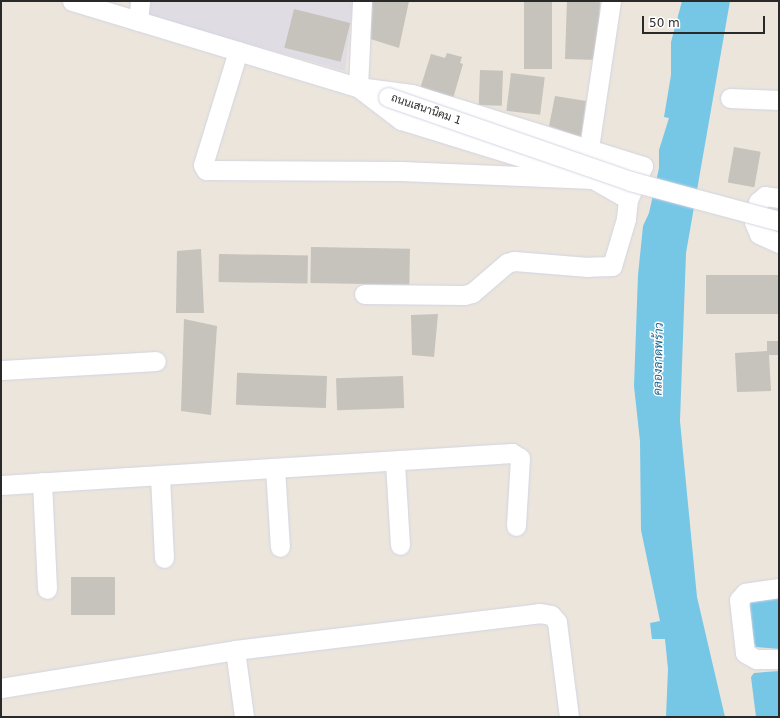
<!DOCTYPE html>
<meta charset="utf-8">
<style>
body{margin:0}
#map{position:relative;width:780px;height:718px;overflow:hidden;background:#ebe5dc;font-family:"DejaVu Sans",Sarabun,sans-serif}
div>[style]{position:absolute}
.industrial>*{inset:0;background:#dfdce4}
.water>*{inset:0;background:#76c6e6}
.building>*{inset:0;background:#c6c2bc;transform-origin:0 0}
.roads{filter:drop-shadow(0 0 1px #d2d4e1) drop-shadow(0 0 1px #d2d4e1)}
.minor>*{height:19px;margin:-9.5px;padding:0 9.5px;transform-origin:9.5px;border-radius:9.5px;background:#fff}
.bridges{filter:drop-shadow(0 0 1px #d2d4e1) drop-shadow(0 0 1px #d2d4e1)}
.minor-bridge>*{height:19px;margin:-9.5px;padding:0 9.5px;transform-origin:9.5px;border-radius:9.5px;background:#fff}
span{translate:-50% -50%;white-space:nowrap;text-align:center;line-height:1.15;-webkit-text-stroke:3px #fff;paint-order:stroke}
.street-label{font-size:11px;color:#292929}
.water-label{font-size:12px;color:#166491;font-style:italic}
.frame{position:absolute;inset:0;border:2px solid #292929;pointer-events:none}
.scale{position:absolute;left:642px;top:16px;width:123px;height:18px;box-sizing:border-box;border:2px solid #292929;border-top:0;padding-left:5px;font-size:12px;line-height:14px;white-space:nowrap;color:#292929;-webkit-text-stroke:3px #fff;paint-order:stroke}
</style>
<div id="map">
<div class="industrial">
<i style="clip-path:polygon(148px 1px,353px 1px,345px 71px,146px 15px)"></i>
</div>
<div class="water">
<i style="clip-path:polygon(682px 1px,730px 1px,686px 253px,680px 421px,697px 597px,725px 717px,666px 717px,668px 669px,665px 639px,652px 639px,650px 623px,660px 621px,641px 530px,640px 441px,634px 386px,638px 275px,643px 226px,649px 213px,659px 168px,659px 150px,669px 118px,664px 117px,671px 75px,671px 42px)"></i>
<i style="clip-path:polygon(779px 593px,779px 649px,756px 647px,748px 631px,749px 600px)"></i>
<i style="clip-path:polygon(779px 671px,779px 717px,756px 717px,751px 677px,754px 673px)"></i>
</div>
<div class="building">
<i style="clip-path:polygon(364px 1px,409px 1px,399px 48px,361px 36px)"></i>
<i style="left:524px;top:1px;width:28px;height:68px"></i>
<i style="left:567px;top:1px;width:33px;height:58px;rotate:2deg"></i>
<i style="left:294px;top:9px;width:58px;height:40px;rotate:14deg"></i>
<i style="clip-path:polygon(447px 53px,462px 57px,460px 63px,463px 64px,452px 102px,419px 92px,431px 54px,445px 58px)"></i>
<i style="left:480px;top:70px;width:23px;height:35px;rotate:2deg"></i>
<i style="left:511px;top:73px;width:34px;height:38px;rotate:7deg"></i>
<i style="clip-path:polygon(555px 96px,586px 101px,581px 137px,549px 126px)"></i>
<i style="left:734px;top:147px;width:27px;height:36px;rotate:10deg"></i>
<i style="left:311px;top:247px;width:99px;height:36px;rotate:1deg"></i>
<i style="clip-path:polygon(201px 249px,204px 313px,176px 313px,177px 251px)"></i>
<i style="left:219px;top:254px;width:89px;height:28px;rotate:1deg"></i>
<i style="left:706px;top:275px;width:73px;height:39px"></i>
<i style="clip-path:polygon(438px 314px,434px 357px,412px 355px,411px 315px)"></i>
<i style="clip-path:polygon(184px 319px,217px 326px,211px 415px,181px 411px)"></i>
<i style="clip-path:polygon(767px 341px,779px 341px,779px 355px,769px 355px,771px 391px,737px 392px,735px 353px,767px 351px)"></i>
<i style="left:327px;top:376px;width:32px;height:90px;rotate:92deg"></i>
<i style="left:403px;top:376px;width:32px;height:67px;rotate:88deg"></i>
<i style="left:71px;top:577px;width:44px;height:38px"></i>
</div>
<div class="roads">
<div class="minor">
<i style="left:72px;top:1px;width:311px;rotate:16.8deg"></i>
<i style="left:138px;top:21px;width:20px;rotate:-84deg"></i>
<i style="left:238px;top:51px;width:119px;rotate:107.1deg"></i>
<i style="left:203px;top:165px;width:6px;rotate:59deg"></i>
<i style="left:206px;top:170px;width:195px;rotate:0.3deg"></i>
<i style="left:401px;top:171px;width:192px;rotate:2.4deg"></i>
<i style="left:358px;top:87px;width:54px;rotate:7.4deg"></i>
<i style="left:412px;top:94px;width:242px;rotate:17.3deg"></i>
<i style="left:643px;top:166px;width:36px;rotate:114deg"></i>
<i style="left:628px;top:199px;width:20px;rotate:96deg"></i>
<i style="left:626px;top:219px;width:49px;rotate:106.6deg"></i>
<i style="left:612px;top:266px;width:24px;rotate:178deg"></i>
<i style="left:588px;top:267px;width:74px;rotate:-175.4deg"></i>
<i style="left:514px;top:261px;width:7px;rotate:164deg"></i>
<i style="left:507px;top:263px;width:46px;rotate:139.4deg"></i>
<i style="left:472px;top:293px;width:8px;rotate:166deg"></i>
<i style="left:464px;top:295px;width:100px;rotate:-179.4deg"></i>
<i style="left:358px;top:87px;width:86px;rotate:-87.3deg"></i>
<i style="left:359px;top:88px;width:53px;rotate:37.3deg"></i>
<i style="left:401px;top:120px;width:201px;rotate:17.1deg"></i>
<i style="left:593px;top:179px;width:40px;rotate:29.7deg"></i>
<i style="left:730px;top:98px;width:49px;rotate:2.3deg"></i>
<i style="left:589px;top:148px;width:149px;rotate:-81.5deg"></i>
<i style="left:779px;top:198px;width:14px;rotate:-172deg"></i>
<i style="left:765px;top:196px;width:9px;rotate:139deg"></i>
<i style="left:758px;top:202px;width:20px;rotate:101deg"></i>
<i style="left:754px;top:222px;width:13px;rotate:67deg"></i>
<i style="left:759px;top:234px;width:22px;rotate:24deg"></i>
<i style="left:1px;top:370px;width:155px;rotate:-3.3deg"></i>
<i style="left:395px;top:463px;width:82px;rotate:86.5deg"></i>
<i style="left:275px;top:468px;width:79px;rotate:86.4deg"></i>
<i style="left:160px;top:476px;width:82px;rotate:87.2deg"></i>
<i style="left:42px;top:482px;width:107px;rotate:87.3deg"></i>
<i style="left:1px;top:485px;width:512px;rotate:-3.58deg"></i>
<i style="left:512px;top:453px;width:9px;rotate:32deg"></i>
<i style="left:520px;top:458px;width:68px;rotate:93.4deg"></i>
<i style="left:779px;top:588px;width:34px;rotate:172deg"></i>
<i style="left:745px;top:593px;width:9px;rotate:131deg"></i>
<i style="left:739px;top:600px;width:53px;rotate:83.5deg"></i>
<i style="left:745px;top:653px;width:13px;rotate:29deg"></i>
<i style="left:756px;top:659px;width:23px"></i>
<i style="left:235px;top:650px;width:68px;rotate:82.3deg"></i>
<i style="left:1px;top:688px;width:237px;rotate:-9.2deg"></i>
<i style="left:235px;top:650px;width:306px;rotate:-6.9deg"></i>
<i style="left:539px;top:613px;width:12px;rotate:9deg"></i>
<i style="left:551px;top:615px;width:9px;rotate:49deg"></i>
<i style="left:557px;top:622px;width:96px;rotate:82.8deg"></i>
</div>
</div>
<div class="bridges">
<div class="minor-bridge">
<i style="left:388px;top:97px;width:256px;rotate:19.1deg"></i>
<i style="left:630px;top:181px;width:154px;rotate:15deg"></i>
</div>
</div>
<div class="street-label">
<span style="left:426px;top:110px;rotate:19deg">ถนนเสนานิคม 1</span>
</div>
<div class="water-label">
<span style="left:659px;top:359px;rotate:-89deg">คลองลาดพร้าว</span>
</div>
<div class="frame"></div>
<div class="scale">50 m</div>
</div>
